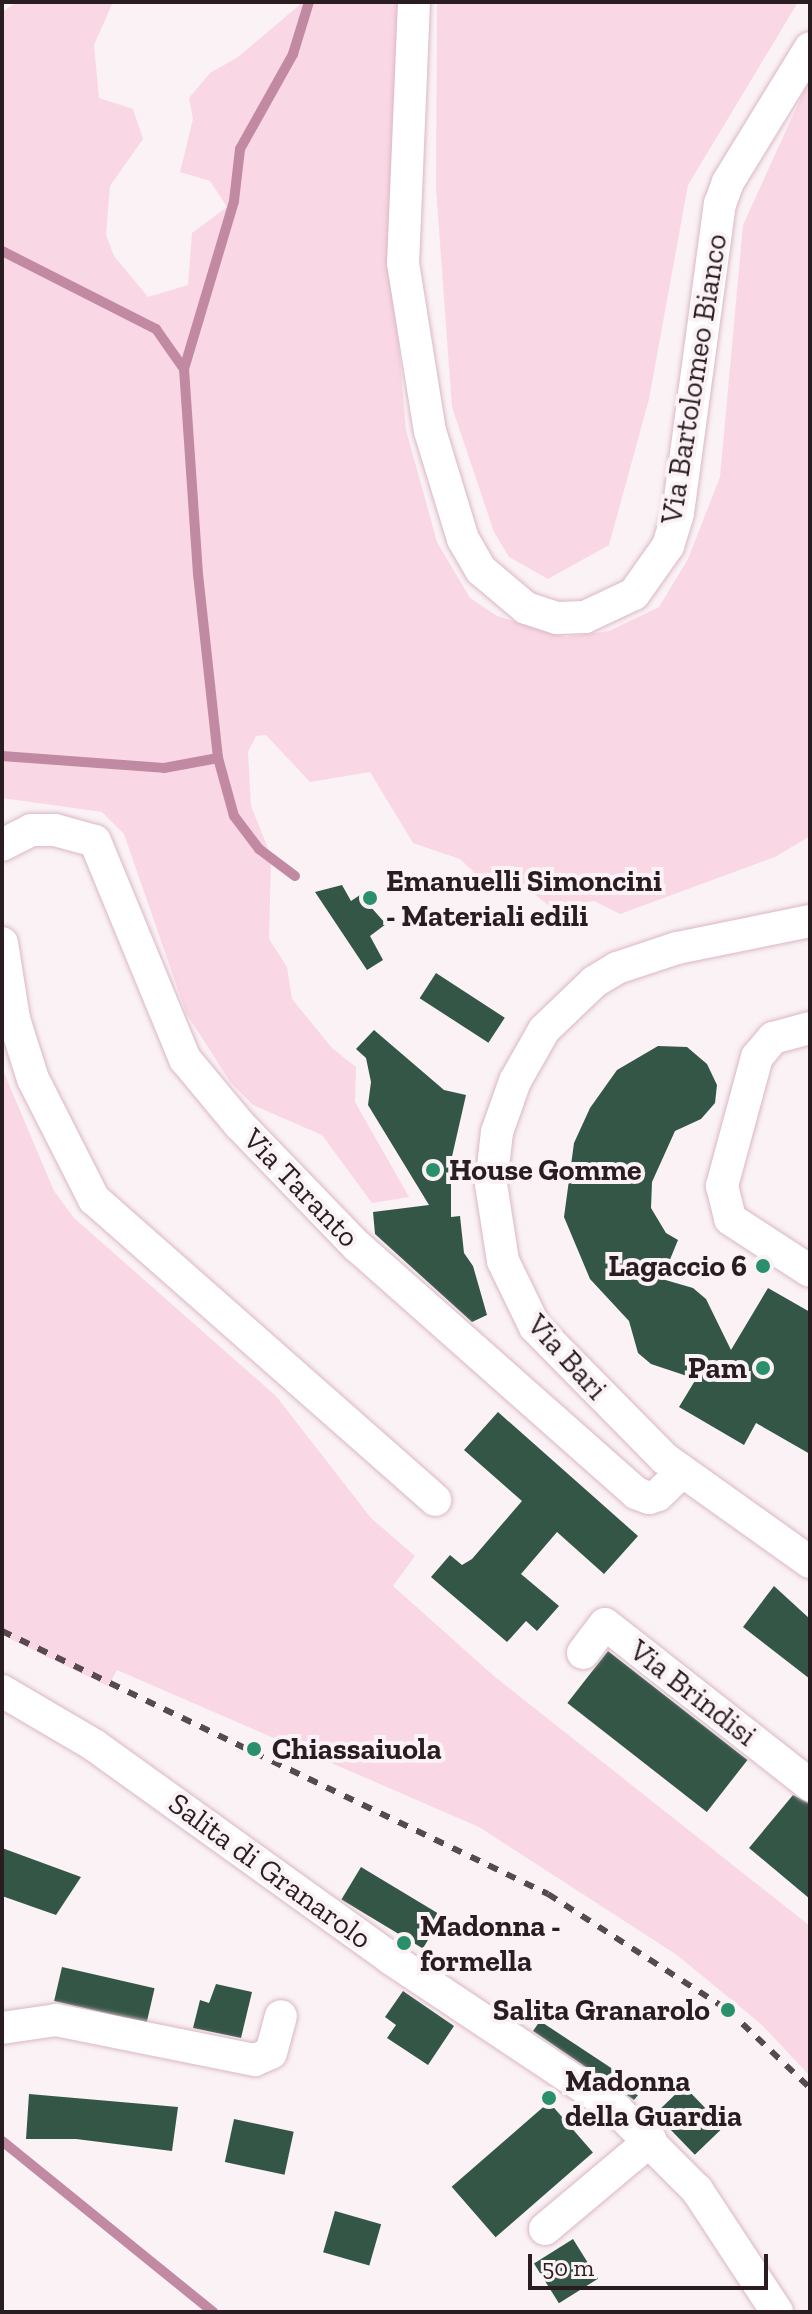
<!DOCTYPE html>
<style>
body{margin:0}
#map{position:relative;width:812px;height:2314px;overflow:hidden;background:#faf2f5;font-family:"Zilla Slab",serif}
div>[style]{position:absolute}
.green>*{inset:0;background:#fad7e5}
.stream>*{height:10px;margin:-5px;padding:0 5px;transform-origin:5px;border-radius:5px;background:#c18aa2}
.building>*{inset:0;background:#345647;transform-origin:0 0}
.roads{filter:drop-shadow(0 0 2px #dbb6c5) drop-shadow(0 0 2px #dbb6c5)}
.minor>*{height:32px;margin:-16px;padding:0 16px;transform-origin:16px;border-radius:16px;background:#fff}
.rail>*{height:6px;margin-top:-3px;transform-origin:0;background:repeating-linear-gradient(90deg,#564a4f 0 10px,transparent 0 20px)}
.dots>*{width:22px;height:22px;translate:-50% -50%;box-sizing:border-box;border:4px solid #faf2f5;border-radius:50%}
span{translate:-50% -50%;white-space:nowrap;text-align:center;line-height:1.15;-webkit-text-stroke:8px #faf2f5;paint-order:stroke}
.street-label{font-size:30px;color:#2a1d22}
.poi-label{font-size:30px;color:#2a1d22;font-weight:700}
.left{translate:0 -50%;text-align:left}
.right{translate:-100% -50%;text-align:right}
.frame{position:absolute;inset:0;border:4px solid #2a1d22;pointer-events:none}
.scale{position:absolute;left:528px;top:2254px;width:240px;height:36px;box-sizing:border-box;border:4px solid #2a1d22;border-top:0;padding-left:10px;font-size:24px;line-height:28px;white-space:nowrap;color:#2a1d22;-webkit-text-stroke:6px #faf2f5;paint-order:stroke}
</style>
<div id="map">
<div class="green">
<i style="clip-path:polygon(17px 2px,113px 2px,94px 45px,99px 98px,133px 109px,143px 139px,110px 186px,106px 235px,114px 256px,148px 297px,188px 285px,192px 233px,227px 207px,210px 181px,180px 172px,193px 119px,189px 98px,210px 73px,238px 57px,303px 2px,399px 2px,391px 253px,406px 430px,437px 542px,470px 598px,497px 616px,566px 637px,609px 631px,659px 607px,688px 559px,720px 477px,743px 225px,810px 78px,810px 836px,775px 857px,620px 914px,594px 901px,552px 908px,519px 882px,482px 880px,460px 859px,413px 843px,370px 772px,310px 782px,266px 735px,256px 736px,248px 752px,251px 806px,271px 856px,269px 939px,287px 967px,292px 999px,332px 1048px,356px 1067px,355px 1102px,409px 1197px,372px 1203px,322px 1135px,253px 1105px,231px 1083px,186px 1013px,124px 834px,102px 812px,2px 798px,2px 12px)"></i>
<i style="clip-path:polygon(437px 2px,798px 2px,688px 185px,649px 399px,609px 545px,548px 579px,509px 557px,494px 532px,452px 407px,436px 188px)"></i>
<i style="clip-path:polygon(2px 1068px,54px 1191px,74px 1218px,276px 1396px,371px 1518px,415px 1556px,393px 1586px,495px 1677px,810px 1926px,810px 2076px,762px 2025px,677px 1955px,479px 1827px,117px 1670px,108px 1686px,2px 1635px)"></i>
</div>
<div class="stream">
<i style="left:2px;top:251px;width:173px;rotate:26.9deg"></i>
<i style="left:156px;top:329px;width:49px;rotate:55deg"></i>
<i style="left:2px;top:756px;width:162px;rotate:4.2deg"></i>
<i style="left:164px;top:768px;width:55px;rotate:-10.5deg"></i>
<i style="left:295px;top:876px;width:45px;rotate:-143.1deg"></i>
<i style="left:259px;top:849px;width:41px;rotate:-127.1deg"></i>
<i style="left:234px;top:816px;width:60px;rotate:-105.4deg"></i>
<i style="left:218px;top:758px;width:185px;rotate:-96.2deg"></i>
<i style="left:198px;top:574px;width:205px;rotate:-93.9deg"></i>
<i style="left:184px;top:369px;width:175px;rotate:-73.4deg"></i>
<i style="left:234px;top:201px;width:52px;rotate:-83.4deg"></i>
<i style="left:240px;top:149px;width:109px;rotate:-60.8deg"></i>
<i style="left:293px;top:54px;width:54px;rotate:-72.9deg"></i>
<i style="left:2px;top:2141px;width:272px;rotate:39deg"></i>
</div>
<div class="building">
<i style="clip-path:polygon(342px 885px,351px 901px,360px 895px,386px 924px,370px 936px,383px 960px,367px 970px,315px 892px)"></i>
<i style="left:436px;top:973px;width:82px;height:30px;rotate:33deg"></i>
<i style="clip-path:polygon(374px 1030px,444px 1090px,466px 1095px,451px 1161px,451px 1217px,460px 1216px,464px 1253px,473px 1266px,487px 1315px,472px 1322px,375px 1234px,373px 1212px,429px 1205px,368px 1105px,371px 1082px,366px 1058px,356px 1049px)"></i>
<i style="clip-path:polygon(658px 1046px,687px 1047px,707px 1064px,717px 1085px,715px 1103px,701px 1119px,675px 1131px,652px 1182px,651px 1208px,666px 1233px,678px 1240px,662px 1279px,693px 1288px,706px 1299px,731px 1350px,768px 1288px,810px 1312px,810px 1454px,756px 1423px,744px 1445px,679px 1407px,696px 1379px,651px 1364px,638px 1353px,629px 1321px,590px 1279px,564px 1217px,574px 1143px,590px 1108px,617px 1070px)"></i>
<i style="clip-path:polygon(498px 1412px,638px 1536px,604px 1574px,557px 1532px,521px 1574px,559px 1606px,537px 1631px,526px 1621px,507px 1642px,431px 1577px,450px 1555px,462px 1565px,472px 1559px,522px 1501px,464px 1450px)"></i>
<i style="clip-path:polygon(774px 1586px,810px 1619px,810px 1679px,743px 1627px)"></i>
<i style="left:608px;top:1651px;width:177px;height:66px;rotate:38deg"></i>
<i style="clip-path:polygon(793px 1795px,810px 1804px,810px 1899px,749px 1848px)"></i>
<i style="clip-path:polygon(2px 1848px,81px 1877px,56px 1915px,2px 1896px)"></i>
<i style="left:361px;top:1867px;width:95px;height:38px;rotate:31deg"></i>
<i style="left:62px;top:1967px;width:95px;height:35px;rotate:13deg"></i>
<i style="clip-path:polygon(216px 1984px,252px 1992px,241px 2038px,193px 2028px,200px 2000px,209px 2003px)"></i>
<i style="clip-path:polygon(403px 1991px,454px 2026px,428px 2065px,387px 2038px,396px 2025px,385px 2017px)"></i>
<i style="clip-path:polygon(540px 2021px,643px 2089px,634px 2100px,533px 2031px)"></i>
<i style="left:684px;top:2086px;width:57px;height:40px;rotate:46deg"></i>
<i style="clip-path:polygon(29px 2094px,178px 2107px,172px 2151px,76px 2139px,26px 2139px)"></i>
<i style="left:549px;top:2102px;width:67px;height:129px;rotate:49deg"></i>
<i style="left:234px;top:2119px;width:61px;height:44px;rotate:12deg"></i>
<i style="left:335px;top:2211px;width:48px;height:43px;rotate:16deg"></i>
<i style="left:573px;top:2239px;width:47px;height:46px;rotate:58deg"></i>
</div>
<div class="roads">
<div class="minor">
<i style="left:414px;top:2px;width:261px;rotate:92.4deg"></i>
<i style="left:403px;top:263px;width:170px;rotate:80.9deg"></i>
<i style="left:430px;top:431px;width:113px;rotate:73deg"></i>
<i style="left:463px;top:539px;width:36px;rotate:60deg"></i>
<i style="left:481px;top:570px;width:59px;rotate:40.2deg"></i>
<i style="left:526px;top:608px;width:33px;rotate:18deg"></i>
<i style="left:557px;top:618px;width:28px;rotate:-2deg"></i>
<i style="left:585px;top:617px;width:54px;rotate:-25.1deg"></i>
<i style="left:634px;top:594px;width:59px;rotate:-54.7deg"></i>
<i style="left:668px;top:546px;width:34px;rotate:-73deg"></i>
<i style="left:678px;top:513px;width:312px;rotate:-82.3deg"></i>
<i style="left:720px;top:204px;width:23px;rotate:-70deg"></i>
<i style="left:728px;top:182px;width:157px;rotate:-58.5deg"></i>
<i style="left:2px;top:845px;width:33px;rotate:-27deg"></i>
<i style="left:31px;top:830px;width:24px"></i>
<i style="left:55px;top:830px;width:41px;rotate:15.4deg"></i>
<i style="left:95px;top:841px;width:236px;rotate:67.6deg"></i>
<i style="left:185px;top:1059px;width:85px;rotate:50.3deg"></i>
<i style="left:239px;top:1124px;width:170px;rotate:46deg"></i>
<i style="left:357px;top:1246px;width:373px;rotate:41.5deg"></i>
<i style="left:636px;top:1493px;width:14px;rotate:21deg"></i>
<i style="left:649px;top:1498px;width:9px;rotate:-18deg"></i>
<i style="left:658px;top:1495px;width:33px;rotate:-44deg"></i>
<i style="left:810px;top:921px;width:136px;rotate:168.5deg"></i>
<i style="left:677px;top:948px;width:63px;rotate:161.6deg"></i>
<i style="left:617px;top:968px;width:27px;rotate:149deg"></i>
<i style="left:594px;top:982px;width:69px;rotate:136.2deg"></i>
<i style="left:544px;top:1030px;width:59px;rotate:119.6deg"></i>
<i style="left:515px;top:1081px;width:54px;rotate:109.4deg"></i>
<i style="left:497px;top:1132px;width:52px;rotate:96.6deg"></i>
<i style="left:491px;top:1184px;width:78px;rotate:81.1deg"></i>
<i style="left:503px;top:1261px;width:73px;rotate:64.1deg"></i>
<i style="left:535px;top:1327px;width:184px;rotate:45.4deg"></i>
<i style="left:664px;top:1458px;width:179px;rotate:35.5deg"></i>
<i style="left:2px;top:943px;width:77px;rotate:81deg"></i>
<i style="left:14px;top:1019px;width:63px;rotate:72.4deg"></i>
<i style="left:33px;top:1079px;width:135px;rotate:63.1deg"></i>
<i style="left:94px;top:1199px;width:455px;rotate:41.4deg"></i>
<i style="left:810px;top:1028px;width:38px;rotate:165deg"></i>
<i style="left:773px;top:1038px;width:25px;rotate:130deg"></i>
<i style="left:757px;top:1057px;width:134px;rotate:105.2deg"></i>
<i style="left:722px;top:1186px;width:34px;rotate:76deg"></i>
<i style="left:730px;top:1219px;width:95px;rotate:33deg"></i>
<i style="left:583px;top:1653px;width:36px;rotate:-53deg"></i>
<i style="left:605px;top:1624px;width:261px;rotate:38.1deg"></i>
<i style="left:2px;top:1691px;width:107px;rotate:30.4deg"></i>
<i style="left:94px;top:1745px;width:365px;rotate:35.7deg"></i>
<i style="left:390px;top:1958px;width:272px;rotate:33.7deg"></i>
<i style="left:616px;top:2109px;width:115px;rotate:45deg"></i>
<i style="left:697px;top:2190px;width:146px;rotate:56.7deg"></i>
<i style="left:2px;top:2028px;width:55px;rotate:-8.4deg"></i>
<i style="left:56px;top:2020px;width:203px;rotate:11.4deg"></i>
<i style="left:255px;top:2060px;width:17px;rotate:-24deg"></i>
<i style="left:271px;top:2053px;width:38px;rotate:-75deg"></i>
<i style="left:545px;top:2229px;width:138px;rotate:-40deg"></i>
</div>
</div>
<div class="rail">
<i style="left:2px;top:1631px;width:606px;rotate:25.72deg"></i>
<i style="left:548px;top:1894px;width:214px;rotate:32.8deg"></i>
<i style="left:728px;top:2010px;width:113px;rotate:43.6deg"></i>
</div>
<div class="dots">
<i style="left:370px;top:898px;background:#2a906b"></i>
<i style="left:433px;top:1170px;background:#2a906b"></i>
<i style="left:763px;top:1266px;background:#2a906b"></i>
<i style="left:763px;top:1368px;background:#2a906b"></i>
<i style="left:254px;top:1749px;background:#2a906b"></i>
<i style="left:404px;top:1943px;background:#2a906b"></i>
<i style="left:728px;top:2010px;background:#2a906b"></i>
<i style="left:549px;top:2098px;background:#2a906b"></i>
</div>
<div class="street-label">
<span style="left:694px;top:379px;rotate:-81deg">Via Bartolomeo Bianco</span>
<span style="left:301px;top:1188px;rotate:46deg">Via Taranto</span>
<span style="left:567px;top:1357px;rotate:48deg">Via Bari</span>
<span style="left:693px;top:1693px;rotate:38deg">Via Brindisi</span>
<span style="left:270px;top:1871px;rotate:36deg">Salita di Granarolo</span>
</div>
<div class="poi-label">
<span class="left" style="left:386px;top:898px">Emanuelli Simoncini<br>- Materiali edili</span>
<span class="left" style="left:449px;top:1170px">House Gomme</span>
<span class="right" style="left:747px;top:1266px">Lagaccio 6</span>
<span class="right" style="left:747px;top:1368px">Pam</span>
<span class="left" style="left:272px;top:1749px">Chiassaiuola</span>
<span class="left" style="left:420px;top:1943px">Madonna -<br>formella</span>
<span class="right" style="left:710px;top:2010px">Salita Granarolo</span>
<span class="left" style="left:565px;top:2098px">Madonna<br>della Guardia</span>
</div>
<div class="frame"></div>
<div class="scale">50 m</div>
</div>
